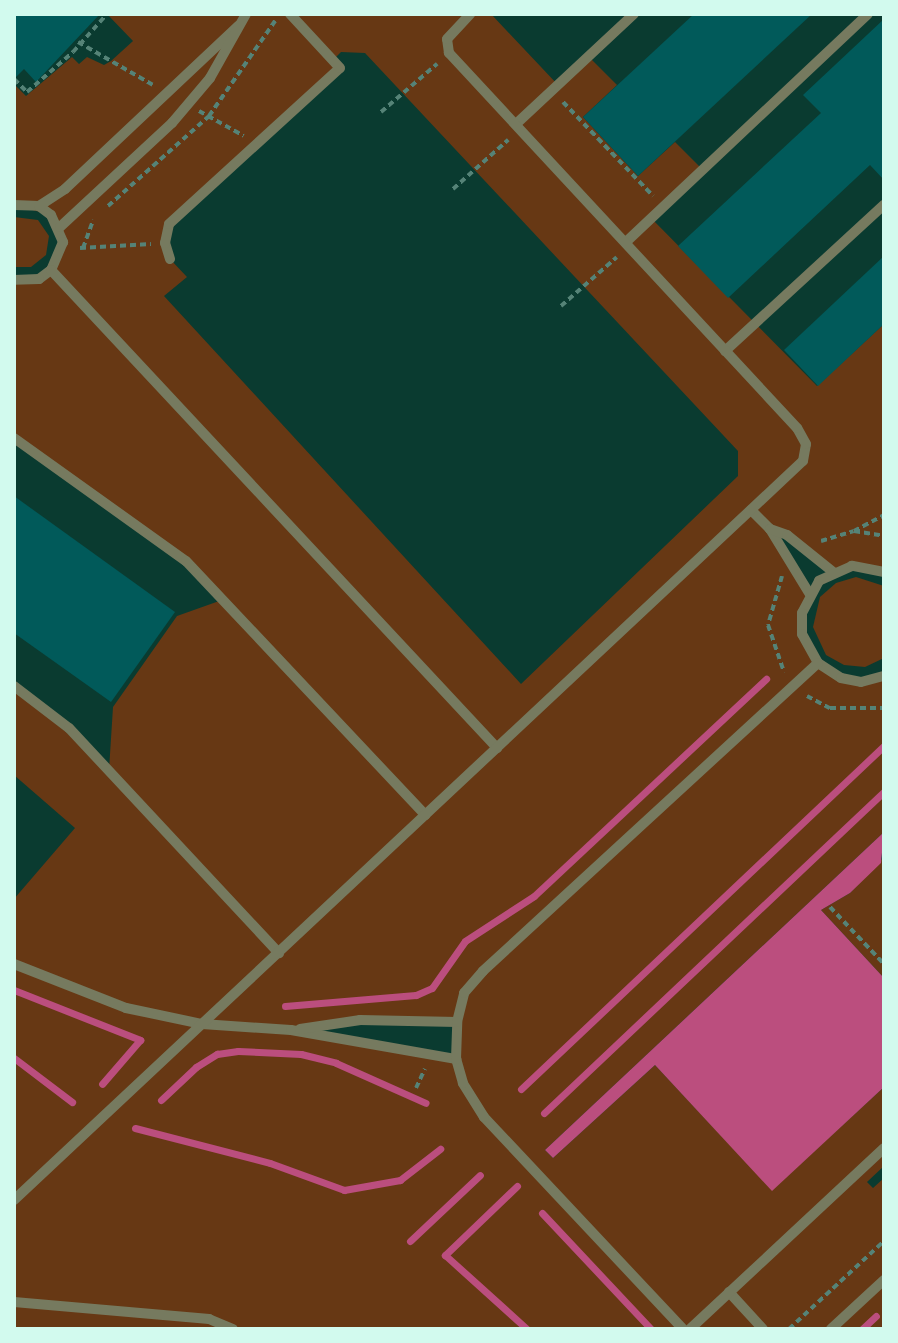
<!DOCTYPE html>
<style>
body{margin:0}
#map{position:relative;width:898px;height:1343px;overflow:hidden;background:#0a3b30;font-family:"Exo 2",sans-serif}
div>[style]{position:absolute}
.green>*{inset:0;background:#673814}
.water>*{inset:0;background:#bb4e7e}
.stream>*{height:7px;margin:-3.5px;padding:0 3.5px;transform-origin:3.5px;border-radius:3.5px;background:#bb4e7e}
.building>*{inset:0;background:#015a5a}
.path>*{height:4px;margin-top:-2px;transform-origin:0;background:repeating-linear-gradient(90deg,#558377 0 6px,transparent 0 10px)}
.service>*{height:10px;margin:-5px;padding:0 5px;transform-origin:5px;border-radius:5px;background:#767a5f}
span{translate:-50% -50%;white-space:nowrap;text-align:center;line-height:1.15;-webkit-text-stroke:6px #0a3b30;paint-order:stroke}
.frame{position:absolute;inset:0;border:16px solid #d2faee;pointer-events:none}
</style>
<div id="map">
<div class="green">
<i style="clip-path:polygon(evenodd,107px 14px,491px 14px,558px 85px,588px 56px,617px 85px,583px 117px,638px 176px,675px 142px,703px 170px,652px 219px,817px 386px,884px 324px,884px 572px,873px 567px,833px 572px,771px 529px,809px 593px,802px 613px,809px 653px,841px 678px,884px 676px,884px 832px,545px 1150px,553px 1158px,655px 1065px,772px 1190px,884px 1087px,884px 1166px,867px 1182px,873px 1188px,884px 1178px,884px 1329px,14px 1329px,14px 899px,75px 828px,14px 775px,14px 686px,109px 770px,113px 707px,177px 616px,222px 600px,186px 561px,14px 438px,14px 280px,23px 282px,51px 270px,63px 242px,51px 215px,14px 205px,14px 84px,26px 96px,72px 57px,79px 64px,87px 57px,104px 65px,111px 61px,133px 41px,107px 14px,341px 52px,365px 53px,738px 451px,738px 476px,521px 684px,164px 296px,187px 277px,170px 259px,169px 224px,340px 68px,333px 60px,341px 52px,107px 14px,410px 1018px,456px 1022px,456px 1058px,294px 1030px,410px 1018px)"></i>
<i style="clip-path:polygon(14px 217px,38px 220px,49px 236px,46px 255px,31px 267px,14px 267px)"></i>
<i style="clip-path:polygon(856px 577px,884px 586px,884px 658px,865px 667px,844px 665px,826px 655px,813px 627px,820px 597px,836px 583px)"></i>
<i style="clip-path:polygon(884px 857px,884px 978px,821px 910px,850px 893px)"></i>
</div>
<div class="water">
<i style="clip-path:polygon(884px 832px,881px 863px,850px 893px,821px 910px,884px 978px,884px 1087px,772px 1191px,655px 1065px,553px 1158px,545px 1150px)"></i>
</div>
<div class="stream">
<i style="left:14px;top:990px;width:136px;rotate:21.6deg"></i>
<i style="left:140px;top:1040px;width:58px;rotate:130.8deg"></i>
<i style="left:285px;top:1006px;width:131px;rotate:-4.8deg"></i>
<i style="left:416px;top:995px;width:17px;rotate:-24deg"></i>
<i style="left:432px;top:988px;width:57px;rotate:-54.9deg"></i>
<i style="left:465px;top:941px;width:82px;rotate:-33.1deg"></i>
<i style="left:534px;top:896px;width:318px;rotate:-43.1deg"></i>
<i style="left:14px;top:1058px;width:73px;rotate:37.2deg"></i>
<i style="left:521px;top:1089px;width:499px;rotate:-43.4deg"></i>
<i style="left:161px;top:1100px;width:48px;rotate:-43.3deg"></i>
<i style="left:196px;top:1067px;width:25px;rotate:-32deg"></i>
<i style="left:217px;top:1054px;width:21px;rotate:-8deg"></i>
<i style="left:238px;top:1051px;width:63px;rotate:2.7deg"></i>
<i style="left:301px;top:1054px;width:36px;rotate:14deg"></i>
<i style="left:336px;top:1063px;width:98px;rotate:24deg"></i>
<i style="left:544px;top:1113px;width:468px;rotate:-43.4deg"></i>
<i style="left:135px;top:1128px;width:139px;rotate:14.5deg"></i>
<i style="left:270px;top:1163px;width:79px;rotate:20deg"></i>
<i style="left:344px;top:1190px;width:57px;rotate:-10.1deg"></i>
<i style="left:400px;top:1180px;width:51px;rotate:-37.8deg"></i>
<i style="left:517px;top:1186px;width:100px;rotate:136.2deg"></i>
<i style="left:445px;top:1255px;width:110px;rotate:42.1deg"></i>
<i style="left:542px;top:1213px;width:159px;rotate:46.8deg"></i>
<i style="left:410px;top:1241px;width:96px;rotate:-43.3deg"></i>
<i style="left:862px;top:1329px;width:19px;rotate:-43deg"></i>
</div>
<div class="building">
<i style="clip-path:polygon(14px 14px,100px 14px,36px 82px,24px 69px,14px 79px)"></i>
<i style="clip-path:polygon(694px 14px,812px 14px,638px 176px,583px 117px)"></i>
<i style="clip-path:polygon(884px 19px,884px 180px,870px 165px,728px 298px,678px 246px,821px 113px,803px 95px)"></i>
<i style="clip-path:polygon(884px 256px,884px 324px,818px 386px,784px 350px)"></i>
<i style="clip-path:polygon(14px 496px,175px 612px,111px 702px,14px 633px)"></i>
</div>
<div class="path">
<i style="left:78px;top:42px;width:86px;rotate:29.8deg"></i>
<i style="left:14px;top:79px;width:18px;rotate:45deg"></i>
<i style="left:27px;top:92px;width:61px;rotate:-41deg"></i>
<i style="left:73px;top:52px;width:51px;rotate:-48.2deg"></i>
<i style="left:563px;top:102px;width:130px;rotate:46.2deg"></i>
<i style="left:199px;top:111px;width:51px;rotate:29.1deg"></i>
<i style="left:381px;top:112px;width:74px;rotate:-40.6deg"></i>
<i style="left:453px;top:189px;width:74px;rotate:-41.7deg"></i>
<i style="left:108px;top:206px;width:135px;rotate:-41.7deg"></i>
<i style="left:209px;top:116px;width:116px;rotate:-55.2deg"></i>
<i style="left:80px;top:248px;width:71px;rotate:-3.2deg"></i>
<i style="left:83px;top:248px;width:30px;rotate:-70deg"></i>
<i style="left:561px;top:306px;width:74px;rotate:-41.2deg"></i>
<i style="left:854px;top:531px;width:34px;rotate:-28deg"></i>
<i style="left:821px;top:541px;width:34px;rotate:-17deg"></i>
<i style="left:854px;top:531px;width:30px;rotate:9deg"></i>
<i style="left:782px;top:576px;width:51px;rotate:105.9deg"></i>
<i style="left:768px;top:625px;width:50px;rotate:71.2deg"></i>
<i style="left:807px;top:696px;width:26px;rotate:28deg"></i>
<i style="left:830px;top:708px;width:54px"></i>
<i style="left:830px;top:907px;width:79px;rotate:46.5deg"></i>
<i style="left:416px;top:1088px;width:21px;rotate:-65deg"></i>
<i style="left:789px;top:1329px;width:129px;rotate:-42.8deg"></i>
</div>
<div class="service">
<i style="left:516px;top:124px;width:161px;rotate:-43deg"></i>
<i style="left:14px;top:205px;width:25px;rotate:2deg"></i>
<i style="left:39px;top:206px;width:15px;rotate:37deg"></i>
<i style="left:51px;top:215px;width:30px;rotate:66deg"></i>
<i style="left:63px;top:242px;width:30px;rotate:113deg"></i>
<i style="left:51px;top:270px;width:15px;rotate:143deg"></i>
<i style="left:39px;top:279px;width:25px;rotate:178deg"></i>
<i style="left:39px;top:206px;width:31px;rotate:-33deg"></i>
<i style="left:65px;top:189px;width:238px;rotate:-43.3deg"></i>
<i style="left:60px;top:227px;width:153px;rotate:-42.9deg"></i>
<i style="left:172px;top:123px;width:59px;rotate:-49.8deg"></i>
<i style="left:210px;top:78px;width:73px;rotate:-60.6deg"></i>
<i style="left:626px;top:242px;width:332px;rotate:-43.3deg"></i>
<i style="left:170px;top:259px;width:17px;rotate:-107deg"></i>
<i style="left:165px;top:243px;width:19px;rotate:-78deg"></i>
<i style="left:169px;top:224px;width:231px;rotate:-42.4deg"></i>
<i style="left:340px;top:68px;width:74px;rotate:-132.8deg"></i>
<i style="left:51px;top:270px;width:654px;rotate:46.98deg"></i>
<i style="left:725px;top:351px;width:216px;rotate:-42.6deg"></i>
<i style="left:14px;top:438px;width:211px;rotate:35.6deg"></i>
<i style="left:186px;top:561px;width:349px;rotate:46.7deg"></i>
<i style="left:751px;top:510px;width:27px;rotate:45deg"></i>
<i style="left:770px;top:529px;width:75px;rotate:58.6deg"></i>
<i style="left:770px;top:529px;width:18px;rotate:19deg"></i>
<i style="left:787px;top:535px;width:59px;rotate:38.8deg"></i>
<i style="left:884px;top:572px;width:33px;rotate:-169deg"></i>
<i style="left:852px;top:566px;width:36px;rotate:156deg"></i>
<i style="left:819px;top:581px;width:36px;rotate:118deg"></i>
<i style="left:802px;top:613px;width:21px;rotate:90deg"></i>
<i style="left:802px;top:634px;width:33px;rotate:61deg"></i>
<i style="left:818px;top:663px;width:27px;rotate:33deg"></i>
<i style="left:841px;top:678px;width:20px;rotate:11deg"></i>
<i style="left:861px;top:682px;width:24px;rotate:-15deg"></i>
<i style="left:14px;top:686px;width:69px;rotate:37.4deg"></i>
<i style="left:69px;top:728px;width:308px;rotate:47deg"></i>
<i style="left:14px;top:964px;width:120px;rotate:21.4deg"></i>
<i style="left:126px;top:1008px;width:78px;rotate:11.9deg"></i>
<i style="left:202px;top:1024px;width:89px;rotate:3.9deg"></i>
<i style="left:291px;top:1030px;width:168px;rotate:10deg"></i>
<i style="left:300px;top:1029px;width:61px;rotate:-8.5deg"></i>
<i style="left:360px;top:1020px;width:97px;rotate:1.2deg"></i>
<i style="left:14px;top:1200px;width:1081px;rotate:-43.13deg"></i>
<i style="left:803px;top:461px;width:17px;rotate:-80deg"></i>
<i style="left:806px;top:444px;width:18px;rotate:-119deg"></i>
<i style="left:797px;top:428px;width:512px;rotate:-132.86deg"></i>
<i style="left:449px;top:53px;width:14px;rotate:-98deg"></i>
<i style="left:447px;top:39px;width:34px;rotate:-47deg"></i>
<i style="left:729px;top:1292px;width:50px;rotate:47.4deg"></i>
<i style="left:14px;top:1302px;width:196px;rotate:5deg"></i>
<i style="left:209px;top:1319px;width:26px;rotate:23deg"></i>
<i style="left:683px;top:1329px;width:291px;rotate:-133.2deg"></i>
<i style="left:484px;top:1117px;width:40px;rotate:-122deg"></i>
<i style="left:463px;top:1083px;width:25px;rotate:-106deg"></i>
<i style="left:456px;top:1059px;width:37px;rotate:-88deg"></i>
<i style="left:457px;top:1022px;width:30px;rotate:-76deg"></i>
<i style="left:464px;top:993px;width:29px;rotate:-49deg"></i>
<i style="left:483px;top:971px;width:455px;rotate:-42.6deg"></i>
<i style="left:690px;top:1329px;width:265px;rotate:-43deg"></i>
<i style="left:831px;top:1329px;width:72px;rotate:-42.8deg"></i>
</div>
<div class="frame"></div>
</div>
